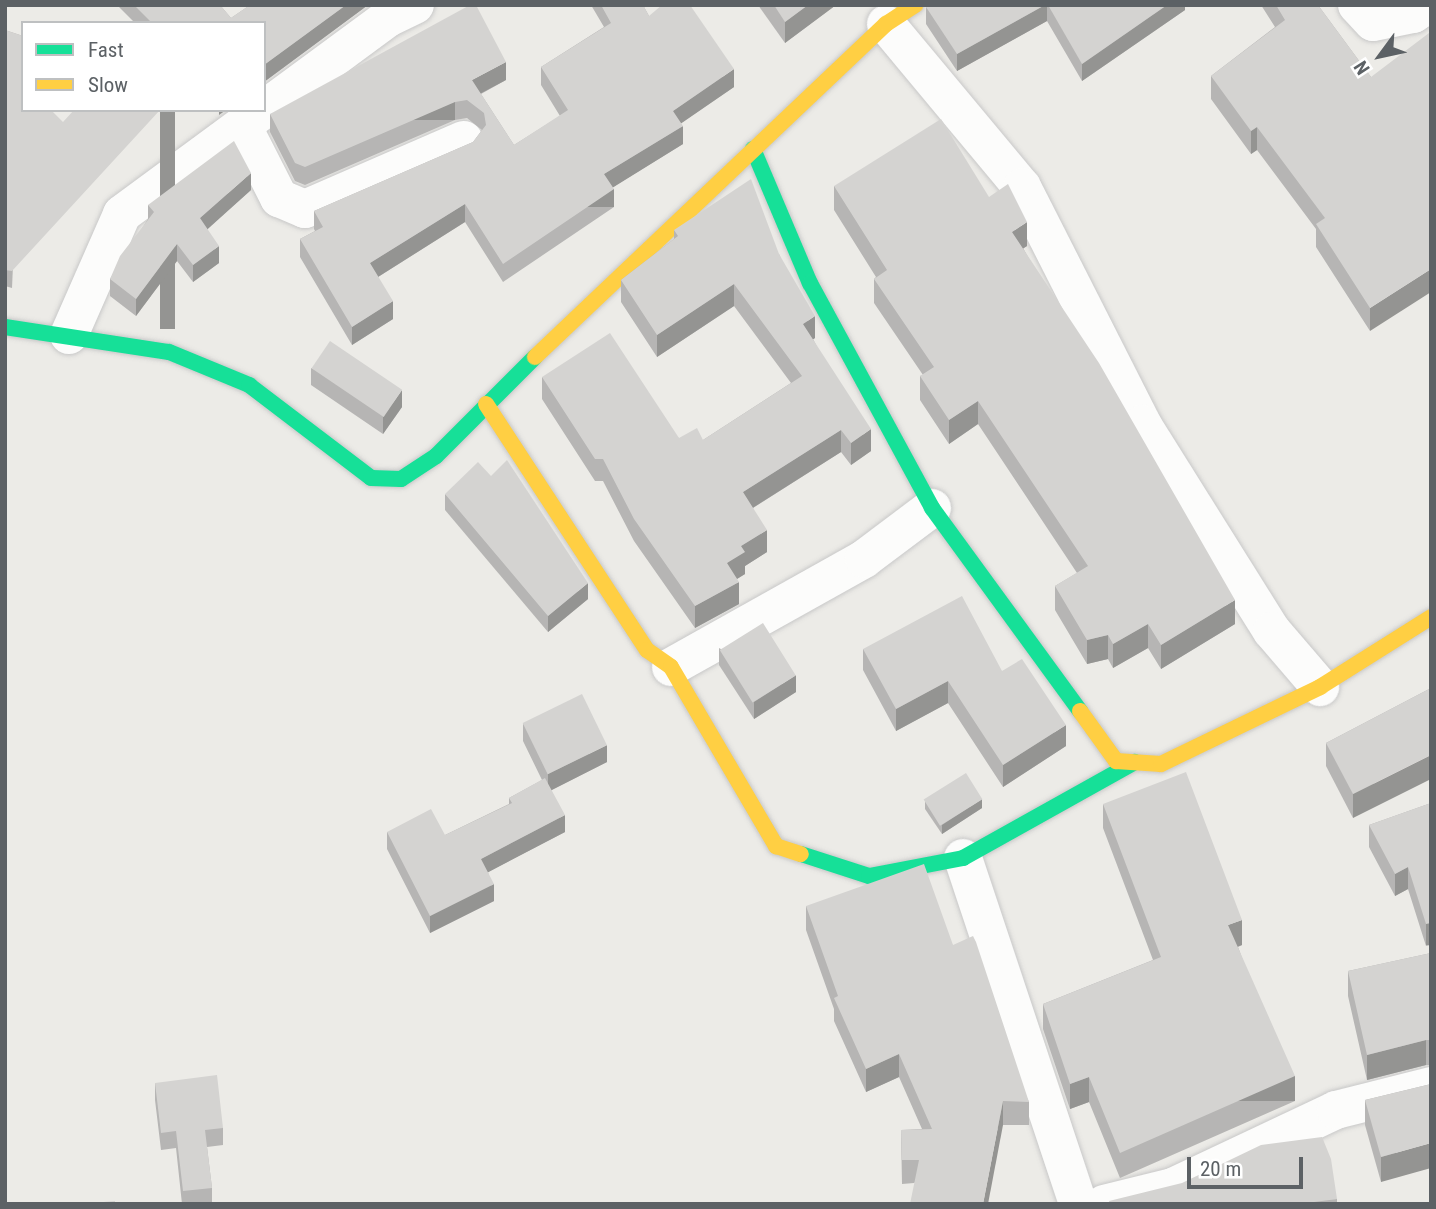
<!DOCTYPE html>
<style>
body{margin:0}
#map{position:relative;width:1436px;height:1209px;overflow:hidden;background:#ecebe7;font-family:"Roboto Condensed",sans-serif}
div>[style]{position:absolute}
.roads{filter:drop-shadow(0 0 2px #c8c8c8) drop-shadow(0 0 2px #c8c8c8)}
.street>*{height:38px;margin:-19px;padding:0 19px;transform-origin:19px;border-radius:19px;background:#fcfcfb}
.fast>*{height:16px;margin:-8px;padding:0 8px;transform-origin:8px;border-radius:8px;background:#16e098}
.slow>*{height:16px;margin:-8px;padding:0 8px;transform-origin:8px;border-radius:8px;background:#ffcf43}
.wall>*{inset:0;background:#b6b5b4}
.shaded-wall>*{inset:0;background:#949492;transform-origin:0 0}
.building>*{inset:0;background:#d4d3d1;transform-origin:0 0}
span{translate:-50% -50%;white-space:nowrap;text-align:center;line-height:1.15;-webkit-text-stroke:7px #fff;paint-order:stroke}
.frame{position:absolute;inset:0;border:7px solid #5c6165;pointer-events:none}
.legend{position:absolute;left:21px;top:21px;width:245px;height:91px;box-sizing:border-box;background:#fff;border:2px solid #bec0c1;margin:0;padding:9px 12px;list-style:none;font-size:21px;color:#5c6165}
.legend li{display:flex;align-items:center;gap:14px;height:35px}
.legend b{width:35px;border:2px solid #bec0c1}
.north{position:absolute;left:1345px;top:21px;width:70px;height:70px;-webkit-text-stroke:5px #fff;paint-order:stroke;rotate:237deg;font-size:19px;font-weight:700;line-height:28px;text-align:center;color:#5c6165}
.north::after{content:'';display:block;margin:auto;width:24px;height:32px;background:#5c6165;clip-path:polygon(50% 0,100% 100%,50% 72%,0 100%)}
.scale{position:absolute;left:1187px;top:1157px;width:116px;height:32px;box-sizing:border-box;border:4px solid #5c6165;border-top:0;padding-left:9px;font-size:21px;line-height:24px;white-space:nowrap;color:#5c6165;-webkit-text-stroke:5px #fff;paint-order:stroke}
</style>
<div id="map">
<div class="roads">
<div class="street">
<i style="left:1357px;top:5px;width:23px;rotate:47deg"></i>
<i style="left:1373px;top:22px;width:41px;rotate:-11.3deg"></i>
<i style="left:1413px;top:14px;width:17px;rotate:-33deg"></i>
<i style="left:886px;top:24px;width:212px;rotate:50.2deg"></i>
<i style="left:1022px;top:187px;width:266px;rotate:63.1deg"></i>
<i style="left:1142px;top:424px;width:244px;rotate:57.9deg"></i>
<i style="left:1272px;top:631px;width:74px;rotate:49.4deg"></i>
<i style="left:243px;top:127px;width:80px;rotate:63.1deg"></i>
<i style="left:279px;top:198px;width:28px;rotate:23deg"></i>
<i style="left:305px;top:209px;width:173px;rotate:-23.5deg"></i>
<i style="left:69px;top:335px;width:132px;rotate:-66.3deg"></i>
<i style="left:122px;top:214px;width:330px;rotate:-36.4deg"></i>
<i style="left:388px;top:18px;width:30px;rotate:-26deg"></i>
<i style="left:671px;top:667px;width:221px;rotate:-29.2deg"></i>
<i style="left:864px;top:559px;width:85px;rotate:-36.9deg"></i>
<i style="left:963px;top:858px;width:365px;rotate:71.6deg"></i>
<i style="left:1104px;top:1204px;width:71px;rotate:-13.8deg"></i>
<i style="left:1173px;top:1187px;width:180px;rotate:-25.3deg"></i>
<i style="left:1336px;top:1110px;width:98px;rotate:-14.2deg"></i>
</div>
<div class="fast">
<i style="left:753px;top:149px;width:146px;rotate:67deg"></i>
<i style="left:810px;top:283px;width:256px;rotate:61.5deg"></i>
<i style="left:932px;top:508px;width:251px;rotate:53.9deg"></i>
<i style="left:5px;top:327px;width:166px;rotate:8.7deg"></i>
<i style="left:169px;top:352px;width:87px;rotate:22.4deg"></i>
<i style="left:249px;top:385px;width:153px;rotate:37.3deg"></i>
<i style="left:371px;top:478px;width:30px;rotate:2deg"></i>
<i style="left:401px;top:479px;width:42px;rotate:-33.3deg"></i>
<i style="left:436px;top:456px;width:140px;rotate:-45deg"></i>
<i style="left:801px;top:854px;width:71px;rotate:17.9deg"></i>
<i style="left:869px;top:876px;width:96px;rotate:-10.8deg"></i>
<i style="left:963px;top:858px;width:197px;rotate:-29.2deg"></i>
</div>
<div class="slow">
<i style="left:535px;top:357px;width:484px;rotate:-43.5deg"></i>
<i style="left:886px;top:24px;width:35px;rotate:-33deg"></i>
<i style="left:486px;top:404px;width:294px;rotate:56.8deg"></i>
<i style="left:647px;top:650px;width:29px;rotate:35deg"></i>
<i style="left:671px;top:667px;width:208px;rotate:59.6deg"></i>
<i style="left:776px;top:846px;width:26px;rotate:18deg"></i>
<i style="left:1080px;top:711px;width:62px;rotate:54.2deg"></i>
<i style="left:1116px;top:761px;width:45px;rotate:3.8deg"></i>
<i style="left:1161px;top:764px;width:177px;rotate:-25.8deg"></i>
<i style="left:1320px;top:687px;width:131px;rotate:-32.2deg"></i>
</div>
</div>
<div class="wall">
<i style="clip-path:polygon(117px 5px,220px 5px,231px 18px,250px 5px,368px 5px,264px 82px,264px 23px,135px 23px)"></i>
<i style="clip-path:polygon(591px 5px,643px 5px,649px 16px,734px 87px,681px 123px,683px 144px,613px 187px,614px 207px,503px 282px,465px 222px,378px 277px,393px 319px,352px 345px,300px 257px,300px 239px,315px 231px,314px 229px,314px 211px,473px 142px,482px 130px,467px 118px,455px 120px,305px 185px,295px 181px,270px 132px,270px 114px,506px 80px,481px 94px,514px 145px,560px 116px,541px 85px,541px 67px,604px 27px)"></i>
<i style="clip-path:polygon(758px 5px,836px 5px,785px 43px)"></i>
<i style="clip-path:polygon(928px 5px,1185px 5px,1185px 10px,1082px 81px,1047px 21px,957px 71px,926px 24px,926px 7px)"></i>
<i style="clip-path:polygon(1261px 5px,1318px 5px,1371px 77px,1370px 331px,1316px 247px,1316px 229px,1257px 150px,1251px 154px,1211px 99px,1211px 76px,1275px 27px)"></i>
<i style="clip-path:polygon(5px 30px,23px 36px,12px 288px,5px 286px)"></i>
<i style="clip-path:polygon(834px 186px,989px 197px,1027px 246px,1023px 248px,1235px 624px,1161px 669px,1148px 648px,1113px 668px,1108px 659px,1087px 664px,1055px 610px,1055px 586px,1077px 573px,978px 424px,949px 444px,920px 400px,920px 376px,923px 375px,874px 303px,874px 279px,876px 277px,834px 210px)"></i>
<i style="clip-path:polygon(251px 190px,207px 229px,219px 263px,193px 282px,177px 261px,136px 316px,110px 296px,110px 279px,148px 219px,148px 205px)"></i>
<i style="clip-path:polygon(674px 230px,779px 254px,815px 338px,813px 339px,871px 451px,851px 465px,841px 452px,753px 508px,767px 552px,745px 566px,745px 574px,737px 579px,739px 604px,695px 628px,634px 541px,603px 481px,595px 481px,542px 399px,542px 377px,679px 438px,703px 440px,791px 383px,734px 306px,657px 357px,621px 302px,621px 280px,674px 239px)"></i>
<i style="clip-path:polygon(311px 368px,402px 407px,383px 434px,311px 385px)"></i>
<i style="clip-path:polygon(445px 494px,588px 599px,548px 632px,445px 510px)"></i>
<i style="clip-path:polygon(719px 648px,796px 692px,754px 719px,719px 665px)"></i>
<i style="clip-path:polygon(863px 649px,1002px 671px,1066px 746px,1003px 787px,948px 703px,896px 731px,863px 670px)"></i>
<i style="clip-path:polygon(1431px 688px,1353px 818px,1326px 766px,1326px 743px)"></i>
<i style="clip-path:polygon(523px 724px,607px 762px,551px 790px,565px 832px,488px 872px,494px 901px,430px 933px,387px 849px,387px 832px,445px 835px,509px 804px,509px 798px,542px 780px,523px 741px)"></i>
<i style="clip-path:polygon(925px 801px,982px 808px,942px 834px,925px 809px)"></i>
<i style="clip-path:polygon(1431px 803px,1431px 945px,1426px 946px,1408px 889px,1395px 896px,1369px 847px,1369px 825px)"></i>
<i style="clip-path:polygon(1103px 804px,1242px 945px,1238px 947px,1295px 1101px,1120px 1178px,1089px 1102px,1070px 1109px,1043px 1029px,1043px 1004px,1153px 960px,1103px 828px)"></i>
<i style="clip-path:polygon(806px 906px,953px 945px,1029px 1102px,1029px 1125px,1003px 1125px,914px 1183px,902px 1184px,901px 1130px,922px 1129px,899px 1077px,866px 1092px,834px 1021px,834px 1009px,806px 930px)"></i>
<i style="clip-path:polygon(1431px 953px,1431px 1065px,1426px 1065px,1367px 1080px,1348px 996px,1348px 971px)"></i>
<i style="clip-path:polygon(155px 1083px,223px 1128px,223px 1145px,207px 1147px,212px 1188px,212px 1204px,182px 1204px,176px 1148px,161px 1150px,155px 1100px)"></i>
<i style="clip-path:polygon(1431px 1084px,1381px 1182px,1365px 1125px,1365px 1100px)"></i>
<i style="clip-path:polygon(1337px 1199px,1337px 1204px,1109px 1204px)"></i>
</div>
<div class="shaded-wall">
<i style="clip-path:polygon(346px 5px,368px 5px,264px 82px,264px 65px)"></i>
<i style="clip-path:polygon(808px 5px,836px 5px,785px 43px,785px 22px)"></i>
<i style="clip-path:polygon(1045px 5px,1047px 5px,1047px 21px,957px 71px,957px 54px)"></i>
<i style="clip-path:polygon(1167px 5px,1185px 5px,1185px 10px,1082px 81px,1082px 64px)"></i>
<i style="clip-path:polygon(506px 62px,506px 80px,472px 98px,472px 80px)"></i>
<i style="clip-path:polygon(734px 69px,734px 87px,673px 129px,673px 111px)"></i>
<i style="left:455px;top:102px;width:18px;height:163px;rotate:90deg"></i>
<i style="left:160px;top:110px;width:15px;height:219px"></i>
<i style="clip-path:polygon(219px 110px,226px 110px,219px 115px)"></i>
<i style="clip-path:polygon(683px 126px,683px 144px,604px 193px,604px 174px)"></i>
<i style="clip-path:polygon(1257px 127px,1257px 150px,1251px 154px,1251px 131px)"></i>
<i style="clip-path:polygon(251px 173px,251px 190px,200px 236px,200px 218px)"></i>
<i style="left:614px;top:189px;width:18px;height:134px;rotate:90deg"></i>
<i style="clip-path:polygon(465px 204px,465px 222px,370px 282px,370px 263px)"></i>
<i style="clip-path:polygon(1027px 222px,1027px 246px,1012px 256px,1012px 232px)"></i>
<i style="clip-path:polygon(177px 244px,177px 261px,136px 316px,136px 299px)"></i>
<i style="clip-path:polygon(219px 246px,219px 263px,193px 282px,193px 265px)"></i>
<i style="clip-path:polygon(1431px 269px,1431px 292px,1370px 331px,1370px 308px)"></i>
<i style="clip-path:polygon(734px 284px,734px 306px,657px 357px,657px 335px)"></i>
<i style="clip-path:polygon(393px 301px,393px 319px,352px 345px,352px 327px)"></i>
<i style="clip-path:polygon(815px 316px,815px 338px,803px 346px,803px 324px)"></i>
<i style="clip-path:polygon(402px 390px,402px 407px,383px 434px,383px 417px)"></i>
<i style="clip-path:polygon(978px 401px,978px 424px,949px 444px,949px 420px)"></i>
<i style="clip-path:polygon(871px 429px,871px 451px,851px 465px,851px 443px)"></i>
<i style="clip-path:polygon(841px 430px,841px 452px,743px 514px,743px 492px)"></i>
<i style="clip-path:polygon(767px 530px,767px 552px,745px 566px,745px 574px,727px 585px,727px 563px,741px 546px)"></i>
<i style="clip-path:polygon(739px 582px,739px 604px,695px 628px,695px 606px)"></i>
<i style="clip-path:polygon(588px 583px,588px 599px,548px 632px,548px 616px)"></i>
<i style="clip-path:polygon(1235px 600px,1235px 624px,1161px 669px,1161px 645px)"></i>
<i style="clip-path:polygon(1148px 624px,1148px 648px,1113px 668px,1113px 644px)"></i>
<i style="clip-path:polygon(1108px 635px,1108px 659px,1087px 664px,1087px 640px)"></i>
<i style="clip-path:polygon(796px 675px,796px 692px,754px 719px,754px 702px)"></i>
<i style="clip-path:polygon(948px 681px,948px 703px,896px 731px,896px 709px)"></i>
<i style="clip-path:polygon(1066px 725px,1066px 746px,1003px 787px,1003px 765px)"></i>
<i style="clip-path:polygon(607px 745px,607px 762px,548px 792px,548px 774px)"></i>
<i style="clip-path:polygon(1431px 755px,1431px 779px,1353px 818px,1353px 794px)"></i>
<i style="clip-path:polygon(982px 799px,982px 808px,942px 834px,942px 825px)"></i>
<i style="clip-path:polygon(565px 815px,565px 832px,481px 876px,481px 859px)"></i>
<i style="clip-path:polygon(1408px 867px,1408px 889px,1395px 896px,1395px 874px)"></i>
<i style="clip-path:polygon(494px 884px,494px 901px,430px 933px,430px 916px)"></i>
<i style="clip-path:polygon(1242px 920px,1242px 945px,1228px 950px,1228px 925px)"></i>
<i style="left:1431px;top:923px;width:22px;height:5px;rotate:90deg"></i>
<i style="clip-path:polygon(1426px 1040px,1426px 1065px,1367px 1080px,1367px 1055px)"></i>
<i style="clip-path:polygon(899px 1054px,899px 1077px,866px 1092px,866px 1069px)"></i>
<i style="left:1295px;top:1076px;width:25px;height:191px;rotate:90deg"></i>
<i style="clip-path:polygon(1089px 1077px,1089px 1102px,1070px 1109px,1070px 1084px)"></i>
<i style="clip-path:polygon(1003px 1101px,1003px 1125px,988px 1204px,983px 1204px)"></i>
<i style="clip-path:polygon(1431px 1143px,1431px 1168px,1381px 1182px,1381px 1157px)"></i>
</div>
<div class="building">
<i style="clip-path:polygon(134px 5px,220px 5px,231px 18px,250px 5px,346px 5px,264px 65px,264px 23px,150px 23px,151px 22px)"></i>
<i style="clip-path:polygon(470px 5px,476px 5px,506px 62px,472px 80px,514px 145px,568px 110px,541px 67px,611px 23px,601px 5px,643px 5px,649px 16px,662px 5px,690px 5px,734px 69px,673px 111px,683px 126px,604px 174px,614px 189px,503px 264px,465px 204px,370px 263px,393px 301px,352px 327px,300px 239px,323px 227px,314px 211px,473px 142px,486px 125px,484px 113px,467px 100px,455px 102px,305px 167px,295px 163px,270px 114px)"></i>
<i style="clip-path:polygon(774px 5px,808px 5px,785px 22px)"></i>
<i style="clip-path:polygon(928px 5px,1045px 5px,957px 54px,926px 7px)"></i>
<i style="clip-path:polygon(1048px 5px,1167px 5px,1082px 64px)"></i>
<i style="clip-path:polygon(1276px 5px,1318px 5px,1371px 77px,1429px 33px,1431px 36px,1431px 269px,1370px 308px,1316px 224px,1325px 218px,1257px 127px,1251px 131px,1211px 76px,1285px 20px)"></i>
<i style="clip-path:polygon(5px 30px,23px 36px,23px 110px,51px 110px,63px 122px,74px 110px,160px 110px,12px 271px,5px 270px)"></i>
<i style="clip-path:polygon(941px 119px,989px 197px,1008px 184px,1027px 222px,1012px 232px,1099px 363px,1235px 600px,1161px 645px,1148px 624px,1113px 644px,1108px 635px,1087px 640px,1055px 586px,1088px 566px,978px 401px,949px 420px,920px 376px,934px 367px,874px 279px,887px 270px,834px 186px)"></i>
<i style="clip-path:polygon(234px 141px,251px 173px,200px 218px,219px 246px,193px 265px,177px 244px,136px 299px,110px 279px,120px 256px,154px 212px,148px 205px)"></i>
<i style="clip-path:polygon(751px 179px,779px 254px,815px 316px,803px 324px,871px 429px,851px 443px,841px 430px,743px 492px,767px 530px,741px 546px,745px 552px,727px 563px,739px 582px,695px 606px,634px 519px,603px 459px,595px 459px,542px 377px,610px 333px,679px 438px,697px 428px,703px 440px,802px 376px,734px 284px,657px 335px,621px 280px,678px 236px,674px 230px)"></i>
<i style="left:330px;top:341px;width:87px;height:33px;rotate:34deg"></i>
<i style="clip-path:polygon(507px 460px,588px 583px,548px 616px,445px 494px,478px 462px,491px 476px)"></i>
<i style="clip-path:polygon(962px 596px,1002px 671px,1022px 659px,1066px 725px,1003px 765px,948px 681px,896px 709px,863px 649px)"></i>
<i style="left:763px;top:623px;width:62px;height:51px;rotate:58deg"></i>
<i style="clip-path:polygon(1431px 688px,1431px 755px,1353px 794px,1326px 743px)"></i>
<i style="left:582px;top:694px;width:57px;height:66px;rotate:64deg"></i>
<i style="clip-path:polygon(1186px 772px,1242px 920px,1228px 925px,1295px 1076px,1120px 1153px,1089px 1077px,1070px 1084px,1043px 1004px,1161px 957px,1103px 804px)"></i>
<i style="left:966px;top:773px;width:31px;height:50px;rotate:58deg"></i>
<i style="clip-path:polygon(545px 778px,565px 815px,481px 859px,494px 884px,430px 916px,387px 832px,431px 809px,445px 835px,512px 803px,509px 798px)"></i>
<i style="clip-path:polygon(1431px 803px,1431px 923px,1426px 924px,1408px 867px,1395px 874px,1369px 825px)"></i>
<i style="clip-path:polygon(924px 864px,953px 945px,973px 936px,976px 942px,1029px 1102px,1003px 1101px,983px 1204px,910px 1204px,919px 1160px,902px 1160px,901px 1130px,932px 1129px,899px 1054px,866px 1069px,834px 998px,838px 996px,806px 906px)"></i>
<i style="clip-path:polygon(1431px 953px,1431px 1040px,1426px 1040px,1367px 1055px,1348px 971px)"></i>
<i style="clip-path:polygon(217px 1075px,223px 1128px,205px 1130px,212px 1188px,183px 1191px,176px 1131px,161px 1133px,155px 1083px)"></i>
<i style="clip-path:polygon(1431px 1084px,1431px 1143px,1381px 1157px,1365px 1100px)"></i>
<i style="clip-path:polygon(1322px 1137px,1331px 1159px,1337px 1199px,1299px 1204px,1110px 1204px,1109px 1201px,1182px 1183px,1261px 1145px)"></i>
<i style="clip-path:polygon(115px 1201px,115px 1204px,80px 1204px)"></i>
</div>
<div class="frame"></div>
<ul class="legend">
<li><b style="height:9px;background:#16e098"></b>Fast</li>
<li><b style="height:9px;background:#ffcf43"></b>Slow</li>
</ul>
<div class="north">N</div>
<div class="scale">20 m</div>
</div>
